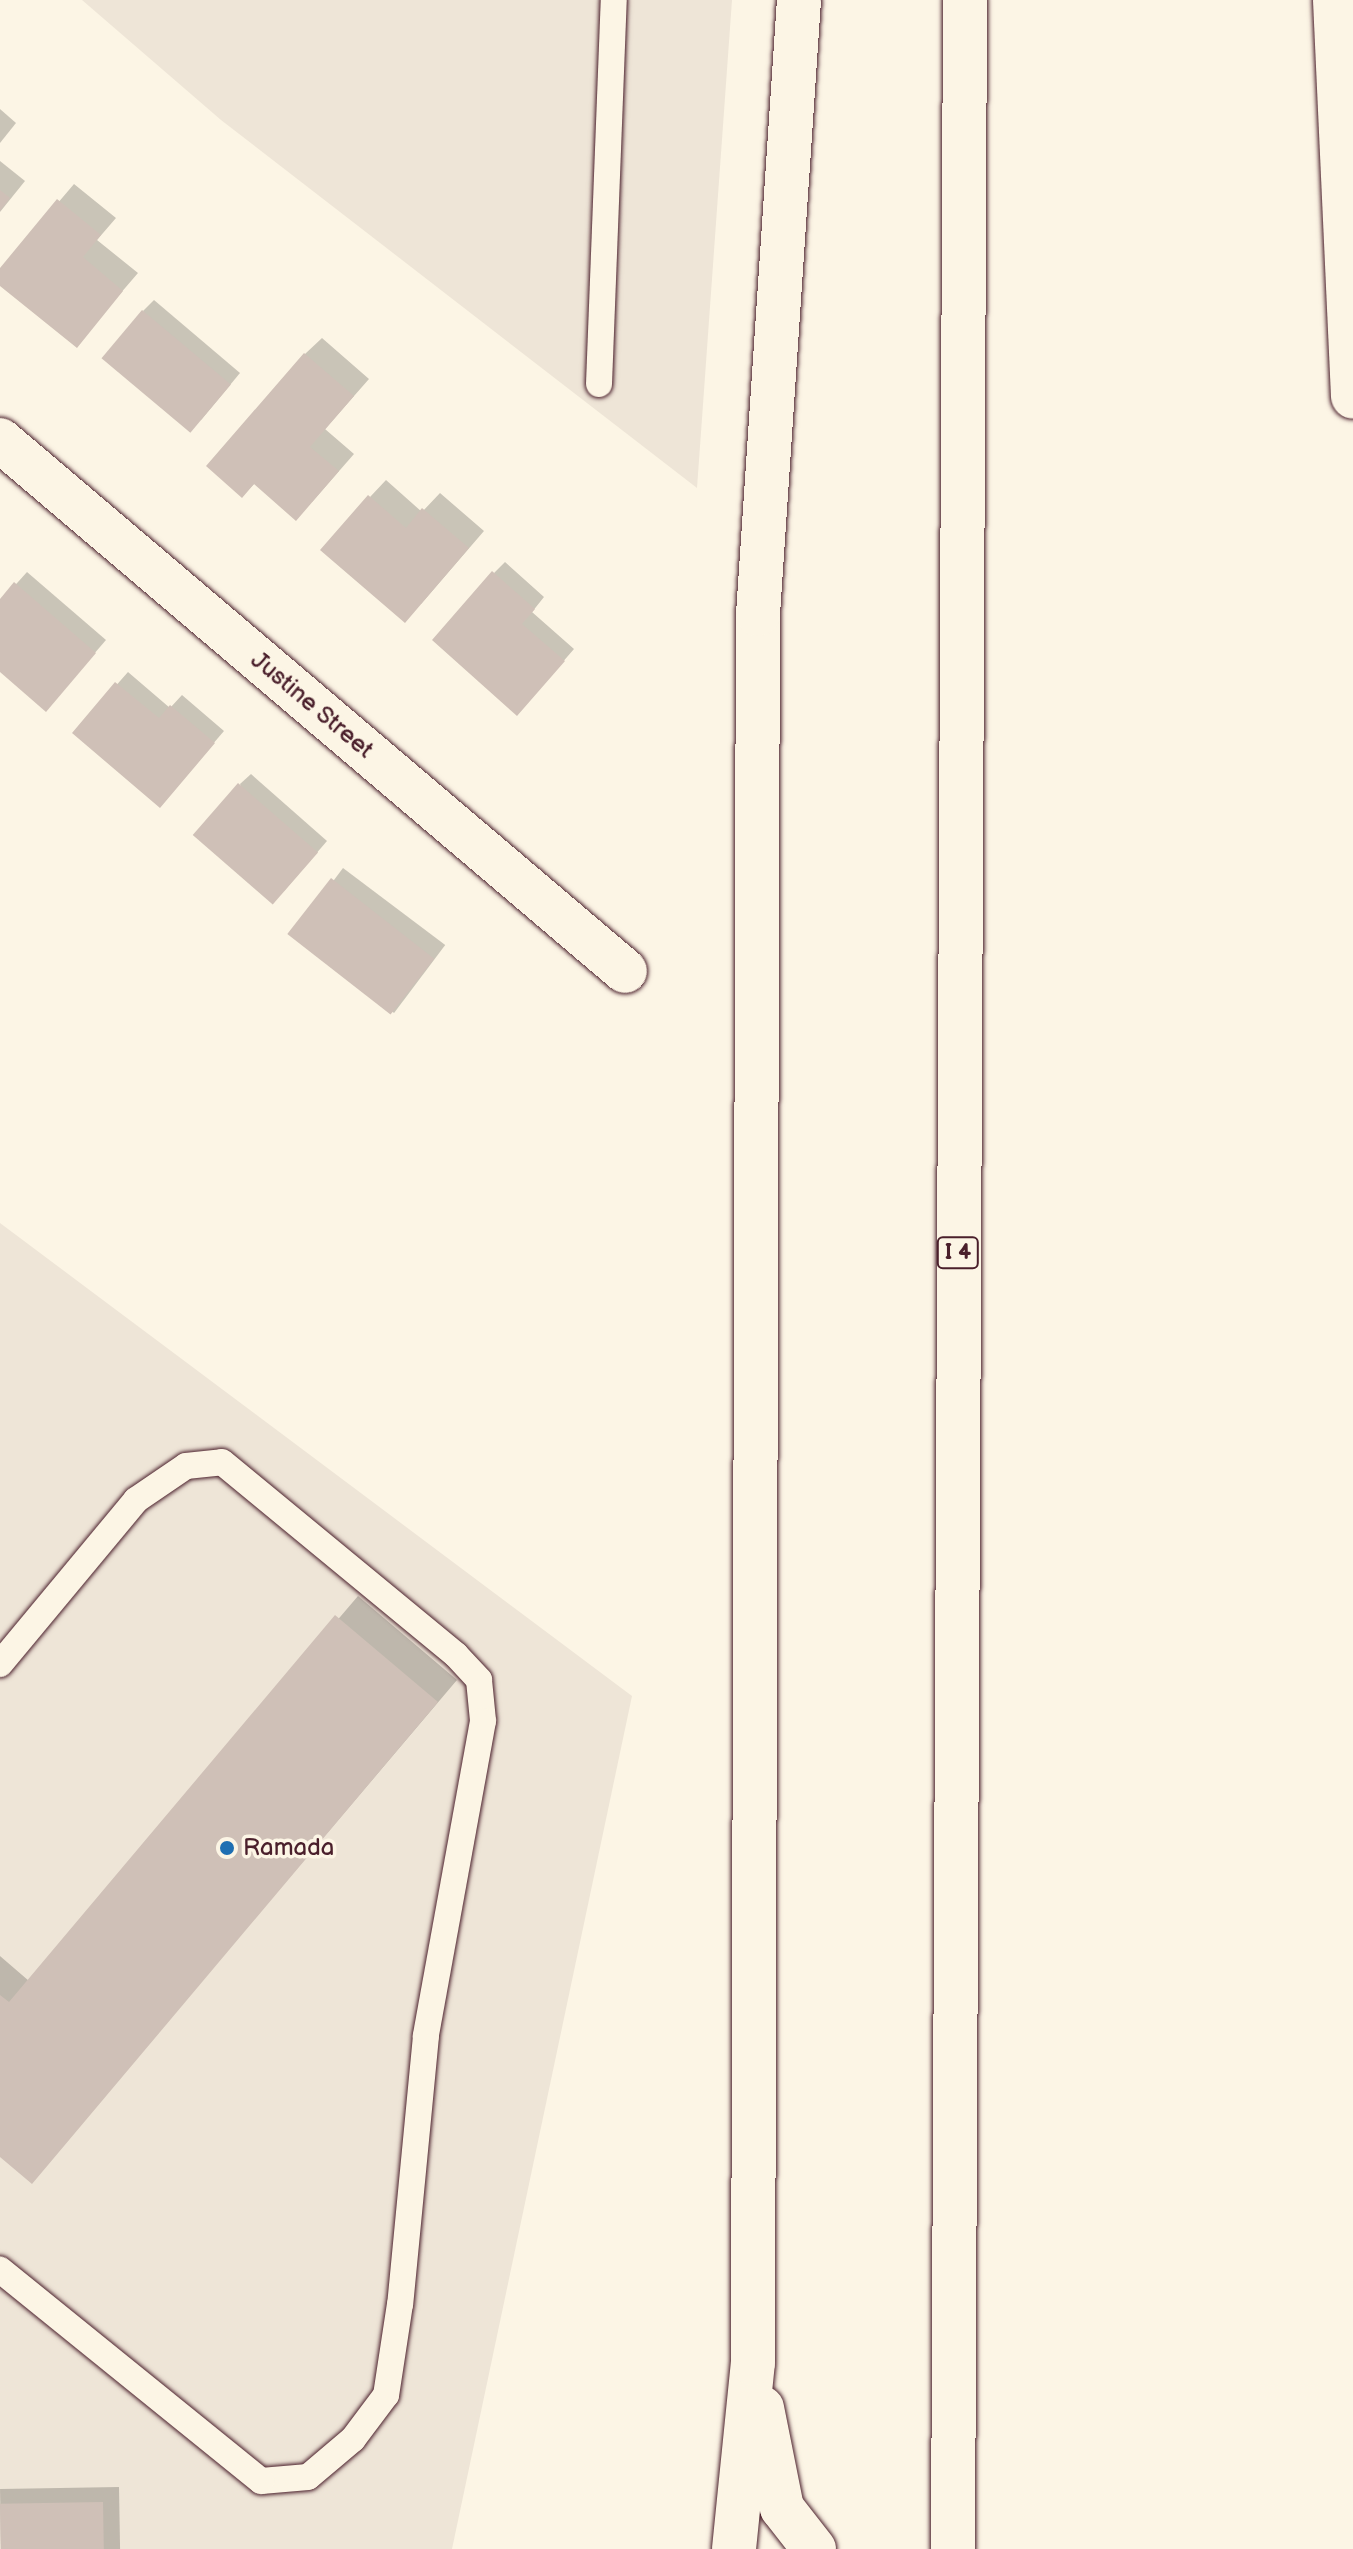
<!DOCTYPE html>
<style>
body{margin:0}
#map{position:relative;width:1353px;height:2549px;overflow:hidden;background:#fcf5e5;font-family:"Balsamiq Sans",sans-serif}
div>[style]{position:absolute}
.built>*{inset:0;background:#eee5d7}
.shadow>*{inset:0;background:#0003;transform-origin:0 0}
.building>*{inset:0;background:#cfc0b7;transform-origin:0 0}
.roads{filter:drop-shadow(0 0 2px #4a1f2b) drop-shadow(0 0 2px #4a1f2b)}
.service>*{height:26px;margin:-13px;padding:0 13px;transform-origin:13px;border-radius:13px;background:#fcf5e5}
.minor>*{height:44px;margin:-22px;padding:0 22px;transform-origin:22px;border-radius:22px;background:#fcf5e5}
.motorway>*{height:44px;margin:-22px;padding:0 22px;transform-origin:22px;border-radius:22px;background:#fcf5e5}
.dots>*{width:22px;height:22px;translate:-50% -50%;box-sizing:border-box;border:4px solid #fcf5e5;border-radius:50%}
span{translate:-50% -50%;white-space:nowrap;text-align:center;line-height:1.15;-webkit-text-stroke:7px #fcf5e5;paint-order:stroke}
.shield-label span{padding:2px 6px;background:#fcf5e5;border:2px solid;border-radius:6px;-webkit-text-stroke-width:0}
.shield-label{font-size:22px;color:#4a1f2b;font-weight:700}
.street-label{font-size:24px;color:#4a1f2b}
.poi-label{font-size:24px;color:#4a1f2b}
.left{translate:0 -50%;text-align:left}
</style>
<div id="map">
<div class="built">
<i style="clip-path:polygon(82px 0,732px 0,697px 488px,221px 120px)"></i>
<i style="clip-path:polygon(0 1223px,632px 1696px,452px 2549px,0 2549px)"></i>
</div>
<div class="shadow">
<i style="clip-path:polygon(0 109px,16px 123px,0 143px)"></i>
<i style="clip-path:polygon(0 161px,25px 181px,0 212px)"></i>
<i style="clip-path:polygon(74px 184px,116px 218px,97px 240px,138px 273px,76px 345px,0 283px,0 271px)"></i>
<i style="clip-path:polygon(154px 300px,240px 373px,201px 420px,143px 311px)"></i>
<i style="clip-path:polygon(322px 338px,369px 379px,325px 429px,354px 454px,312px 502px,255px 483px,242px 496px,305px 354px)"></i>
<i style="clip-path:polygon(386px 480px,422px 512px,440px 493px,484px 531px,421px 604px,370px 497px)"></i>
<i style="clip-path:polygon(505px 562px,544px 597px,532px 612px,574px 649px,528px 702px,494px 573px)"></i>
<i style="clip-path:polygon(27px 572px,106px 640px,56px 698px,0 670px,0 602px)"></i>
<i style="clip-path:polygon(128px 672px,170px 708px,182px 695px,224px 731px,170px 794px,75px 732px)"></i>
<i style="clip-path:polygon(251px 774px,327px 841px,284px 891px,240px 784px)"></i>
<i style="left:343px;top:868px;width:128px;height:85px;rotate:37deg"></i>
<i style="clip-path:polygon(358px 1596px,457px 1680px,32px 2181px,0 2154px,0 1956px,29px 1981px)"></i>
<i style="left:119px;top:2487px;width:62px;height:119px;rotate:89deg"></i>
</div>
<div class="building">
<i style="clip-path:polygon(0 190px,10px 198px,0 211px)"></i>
<i style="clip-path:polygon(57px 199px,101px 235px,83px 257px,123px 291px,77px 348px,0 286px,0 268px)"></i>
<i style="left:142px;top:310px;width:116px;height:63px;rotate:40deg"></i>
<i style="clip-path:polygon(304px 353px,354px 396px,310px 447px,339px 471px,296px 521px,254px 484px,242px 498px,206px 466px)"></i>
<i style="clip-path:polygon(368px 495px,406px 528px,422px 508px,469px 548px,405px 623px,320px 550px)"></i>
<i style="clip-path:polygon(492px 571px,535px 609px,522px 624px,565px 661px,517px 716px,432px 640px)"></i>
<i style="clip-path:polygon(14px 582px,96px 653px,46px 712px,0 672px,0 599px)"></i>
<i style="clip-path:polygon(115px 682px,159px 718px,170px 705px,215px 743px,160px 808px,72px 733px)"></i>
<i style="left:238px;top:783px;width:106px;height:69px;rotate:41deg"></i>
<i style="left:331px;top:878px;width:131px;height:71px;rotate:38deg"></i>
<i style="clip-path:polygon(335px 1615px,438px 1702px,32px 2184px,0 2157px,0 1995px,9px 2002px)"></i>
<i style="left:103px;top:2502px;width:47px;height:103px;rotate:89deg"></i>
</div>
<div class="roads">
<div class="service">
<i style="left:599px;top:384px;width:384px;rotate:-87.8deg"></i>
<i style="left:0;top:1664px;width:213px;rotate:-50.3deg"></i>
<i style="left:136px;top:1500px;width:60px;rotate:-34.2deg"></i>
<i style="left:186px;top:1466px;width:36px;rotate:-6deg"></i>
<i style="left:222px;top:1462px;width:303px;rotate:39.5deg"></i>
<i style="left:456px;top:1655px;width:34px;rotate:47deg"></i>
<i style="left:479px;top:1680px;width:41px;rotate:84.4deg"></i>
<i style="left:483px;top:1721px;width:320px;rotate:100.3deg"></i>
<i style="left:426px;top:2036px;width:269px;rotate:95.5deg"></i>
<i style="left:400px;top:2304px;width:92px;rotate:98.7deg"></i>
<i style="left:386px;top:2395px;width:55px;rotate:126.9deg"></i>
<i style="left:353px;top:2439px;width:59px;rotate:139.8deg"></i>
<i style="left:308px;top:2477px;width:47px;rotate:175.1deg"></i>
<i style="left:261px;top:2481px;width:336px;rotate:-141deg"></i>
</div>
<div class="minor">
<i style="left:0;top:440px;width:820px;rotate:40.35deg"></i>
</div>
<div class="motorway">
<i style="left:1335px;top:0;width:397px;rotate:87.4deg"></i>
<i style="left:762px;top:2408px;width:102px;rotate:78.7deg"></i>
<i style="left:782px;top:2508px;width:52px;rotate:52deg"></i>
<i style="left:734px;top:2549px;width:187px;rotate:-84.2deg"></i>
<i style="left:753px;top:2363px;width:1749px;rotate:-89.84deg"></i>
<i style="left:758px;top:614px;width:615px;rotate:-86.18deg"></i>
<i style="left:953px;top:2549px;width:2549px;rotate:-89.73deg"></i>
</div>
</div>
<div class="dots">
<i style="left:227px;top:1848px;background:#1f6fb2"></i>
</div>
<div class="shield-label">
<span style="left:958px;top:1253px">I 4</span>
</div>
<div class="street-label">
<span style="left:312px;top:705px;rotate:40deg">Justine Street</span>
</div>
<div class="poi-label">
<span class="left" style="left:243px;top:1848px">Ramada</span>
</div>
</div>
